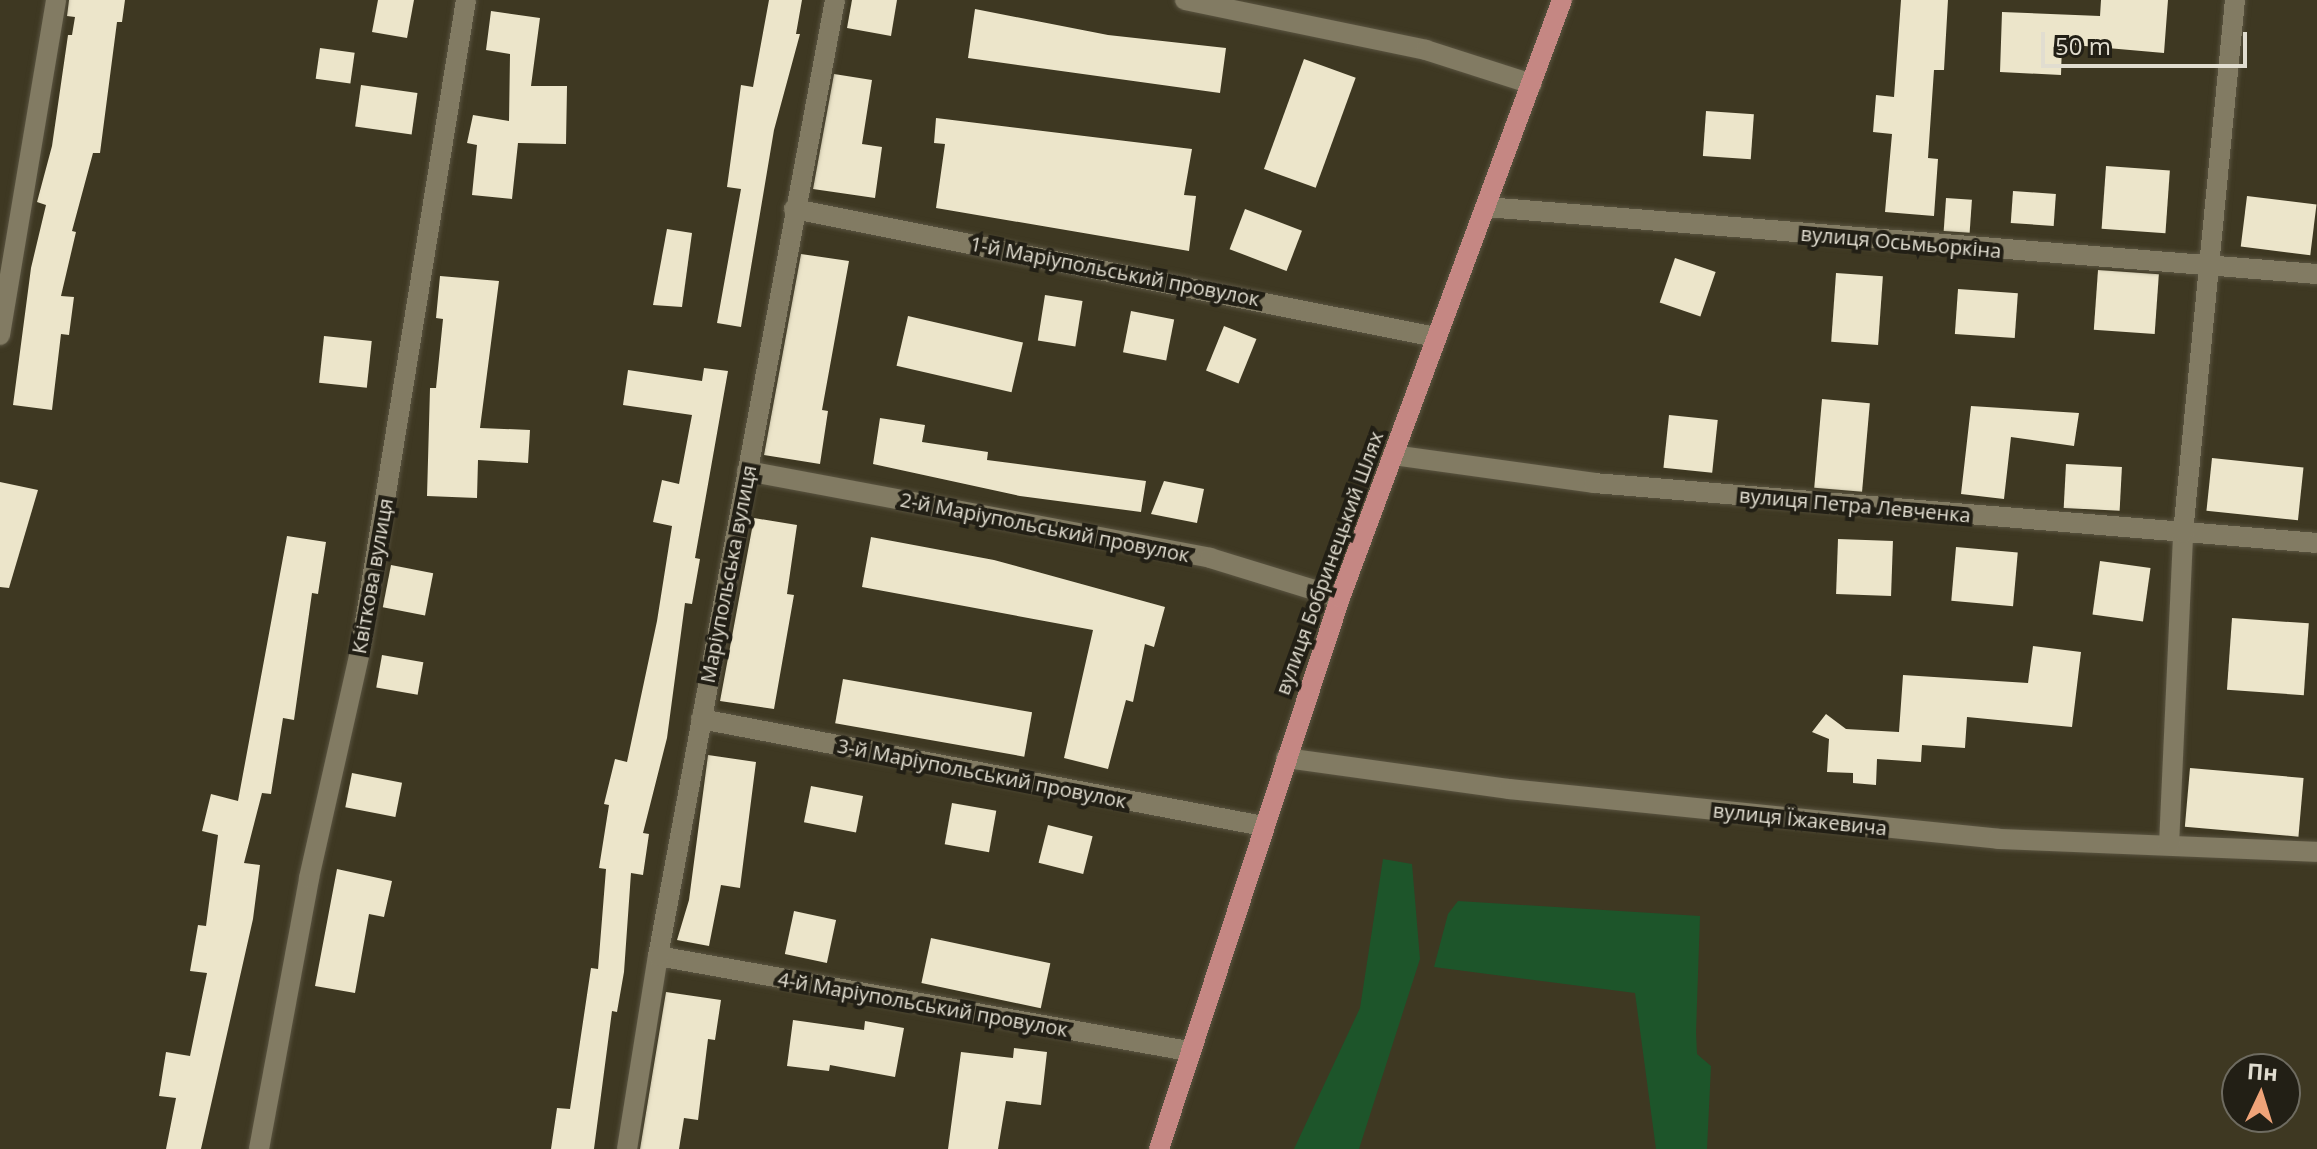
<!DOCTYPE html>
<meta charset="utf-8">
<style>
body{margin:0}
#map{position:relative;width:2317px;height:1149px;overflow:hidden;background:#3e3822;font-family:"Open Sans",sans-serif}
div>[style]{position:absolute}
.green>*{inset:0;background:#1d552a}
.building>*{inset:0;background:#ece5ca;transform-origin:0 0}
.roads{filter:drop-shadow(0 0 2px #5a5441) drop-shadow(0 0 2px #5a5441)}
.minor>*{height:20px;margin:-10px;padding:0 10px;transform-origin:10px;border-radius:10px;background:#827b63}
.major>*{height:20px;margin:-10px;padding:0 10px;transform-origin:10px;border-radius:10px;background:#c58783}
span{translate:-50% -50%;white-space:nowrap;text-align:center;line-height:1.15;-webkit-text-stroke:8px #221f15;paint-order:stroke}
.street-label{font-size:20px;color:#e1ddd0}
.north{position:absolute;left:2221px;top:1053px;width:80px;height:80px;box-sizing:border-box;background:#221f15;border:2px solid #6e6b60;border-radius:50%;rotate:4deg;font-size:22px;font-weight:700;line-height:32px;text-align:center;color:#e1ddd0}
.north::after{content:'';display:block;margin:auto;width:28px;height:36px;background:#efa378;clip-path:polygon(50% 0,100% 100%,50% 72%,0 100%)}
.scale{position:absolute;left:2041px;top:32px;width:206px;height:36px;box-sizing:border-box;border:4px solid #e1ddd0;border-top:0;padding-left:10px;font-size:24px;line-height:28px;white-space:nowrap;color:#e1ddd0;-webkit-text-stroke:6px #221f15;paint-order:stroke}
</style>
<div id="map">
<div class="green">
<i style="clip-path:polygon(1383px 859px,1412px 864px,1420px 959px,1359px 1149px,1294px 1149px,1360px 1008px)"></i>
<i style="clip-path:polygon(1458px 901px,1700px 916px,1696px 1032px,1697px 1054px,1711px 1066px,1707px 1149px,1656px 1149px,1635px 993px,1434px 967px,1448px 914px)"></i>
</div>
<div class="building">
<i style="clip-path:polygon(69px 0,125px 0,122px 22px,117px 22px,100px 153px,93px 153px,72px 231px,76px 232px,61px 296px,74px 297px,69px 335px,61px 334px,52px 410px,13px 405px,31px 268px,46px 205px,37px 202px,52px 146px,68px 35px,72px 35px,75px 17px,67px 16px)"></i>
<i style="clip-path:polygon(378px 0,414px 0,407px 38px,372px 32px)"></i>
<i style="clip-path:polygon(769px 0,802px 0,796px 34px,800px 34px,774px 130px,741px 327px,717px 323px,741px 189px,727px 187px,741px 85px,753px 87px)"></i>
<i style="clip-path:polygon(852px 0,897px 0,891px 36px,847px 28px)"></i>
<i style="clip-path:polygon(1901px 0,1948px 0,1944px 70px,1934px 70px,1928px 158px,1938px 159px,1934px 216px,1885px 212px,1892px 134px,1873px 132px,1876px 95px,1894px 97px)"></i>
<i style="clip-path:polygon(2101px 0,2168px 0,2164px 53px,2062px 44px,2061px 75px,2000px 72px,2002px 12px,2100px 16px)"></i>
<i style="clip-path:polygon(975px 9px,1108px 35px,1226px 48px,1220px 93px,968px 58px)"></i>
<i style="clip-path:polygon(491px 11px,540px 18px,531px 86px,567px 86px,566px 144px,518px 143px,512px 199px,472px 195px,477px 145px,467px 143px,473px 115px,509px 121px,510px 54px,486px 50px)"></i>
<i style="left:320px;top:48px;width:35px;height:31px;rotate:8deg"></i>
<i style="left:1304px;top:59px;width:55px;height:117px;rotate:20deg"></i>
<i style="clip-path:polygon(834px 74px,872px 80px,862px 144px,882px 147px,875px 198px,813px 189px)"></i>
<i style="left:361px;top:85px;width:57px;height:42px;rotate:8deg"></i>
<i style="left:1706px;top:111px;width:48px;height:45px;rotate:4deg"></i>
<i style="clip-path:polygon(936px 118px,1192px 149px,1184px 195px,1196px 196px,1189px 251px,936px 208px,945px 144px,934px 143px)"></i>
<i style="left:2106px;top:166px;width:64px;height:63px;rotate:4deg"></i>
<i style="left:2013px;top:191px;width:43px;height:32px;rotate:4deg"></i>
<i style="left:2247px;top:196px;width:70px;height:51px;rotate:7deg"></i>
<i style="left:1946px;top:198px;width:26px;height:33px;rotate:4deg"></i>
<i style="left:1245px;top:209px;width:61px;height:43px;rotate:21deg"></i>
<i style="clip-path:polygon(667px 229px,692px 233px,682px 307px,653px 305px)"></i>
<i style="clip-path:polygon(801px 254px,849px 261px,822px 410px,828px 411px,820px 464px,764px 455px)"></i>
<i style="left:1675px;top:258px;width:43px;height:47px;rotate:19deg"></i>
<i style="left:2098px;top:270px;width:61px;height:60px;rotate:4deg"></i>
<i style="left:1836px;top:273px;width:47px;height:69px;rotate:4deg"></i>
<i style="clip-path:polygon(440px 276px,499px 281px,480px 428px,530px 430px,528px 463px,478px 460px,477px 498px,427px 496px,430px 388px,436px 388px,443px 319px,436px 318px)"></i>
<i style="left:1958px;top:289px;width:60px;height:45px;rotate:4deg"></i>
<i style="left:1045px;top:295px;width:38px;height:46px;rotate:9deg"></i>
<i style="left:1131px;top:311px;width:44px;height:42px;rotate:11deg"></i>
<i style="left:908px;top:316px;width:118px;height:51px;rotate:13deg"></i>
<i style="left:1224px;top:326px;width:35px;height:48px;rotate:22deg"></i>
<i style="left:324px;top:336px;width:48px;height:47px;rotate:6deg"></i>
<i style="clip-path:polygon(704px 368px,728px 371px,695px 558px,700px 559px,692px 604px,685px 603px,667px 738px,643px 833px,649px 834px,643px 875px,631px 873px,624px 972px,617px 1012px,612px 1011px,594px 1149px,551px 1149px,557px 1108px,570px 1109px,591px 968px,598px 969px,606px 869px,599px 868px,609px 805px,604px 804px,615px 759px,627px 762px,657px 621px,672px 526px,653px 522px,662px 480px,679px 484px,692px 415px,623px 405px,628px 370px,702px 381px)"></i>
<i style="left:1822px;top:399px;width:48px;height:89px;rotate:5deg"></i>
<i style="clip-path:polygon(1971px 406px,2079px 413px,2074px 446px,2011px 437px,2004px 499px,1961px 494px)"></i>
<i style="left:1669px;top:415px;width:49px;height:53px;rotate:6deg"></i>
<i style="clip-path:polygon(880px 418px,925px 425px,922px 442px,988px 452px,987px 460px,1146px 481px,1141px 512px,1020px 496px,873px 464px)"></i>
<i style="left:2212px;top:458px;width:92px;height:53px;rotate:6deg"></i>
<i style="left:2066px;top:464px;width:56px;height:44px;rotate:3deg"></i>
<i style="clip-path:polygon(1164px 481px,1204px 489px,1197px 523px,1151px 514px)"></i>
<i style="clip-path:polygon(0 482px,38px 490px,9px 588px,0 587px)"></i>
<i style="clip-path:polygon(754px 518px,797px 525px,787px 594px,794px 595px,774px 709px,720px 701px)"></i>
<i style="clip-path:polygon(287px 536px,326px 542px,318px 594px,312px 593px,294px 720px,283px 718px,271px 794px,262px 793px,244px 863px,260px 865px,253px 919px,201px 1149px,166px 1149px,176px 1098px,159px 1096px,166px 1052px,190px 1056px,207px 973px,190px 971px,198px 925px,206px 926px,218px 835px,202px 831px,211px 794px,238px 801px)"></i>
<i style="clip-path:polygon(871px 537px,994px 560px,1165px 607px,1154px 647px,1145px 644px,1133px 702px,1126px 700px,1108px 769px,1064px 758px,1093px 630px,862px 587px)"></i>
<i style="left:1838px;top:539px;width:55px;height:55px;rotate:2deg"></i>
<i style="left:1956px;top:547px;width:62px;height:54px;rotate:5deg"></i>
<i style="left:2100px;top:561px;width:51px;height:54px;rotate:8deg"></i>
<i style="left:391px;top:565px;width:43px;height:43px;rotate:11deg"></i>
<i style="left:2232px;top:618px;width:77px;height:72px;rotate:4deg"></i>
<i style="clip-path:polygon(2033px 646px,2081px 652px,2072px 727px,1967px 717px,1965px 748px,1922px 745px,1921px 762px,1877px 759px,1876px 785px,1853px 783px,1853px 773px,1827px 772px,1829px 739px,1812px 732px,1826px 714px,1846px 729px,1899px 732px,1903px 675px,2028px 683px)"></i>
<i style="left:382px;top:655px;width:42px;height:33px;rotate:10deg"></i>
<i style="left:843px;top:679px;width:192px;height:45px;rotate:10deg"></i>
<i style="clip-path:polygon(708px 755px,756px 762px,740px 888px,721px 885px,709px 946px,677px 940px,689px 900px)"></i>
<i style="left:2190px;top:768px;width:114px;height:59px;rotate:5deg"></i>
<i style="left:352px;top:773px;width:51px;height:35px;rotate:11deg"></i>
<i style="left:811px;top:786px;width:53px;height:37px;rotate:11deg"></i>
<i style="left:952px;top:803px;width:45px;height:42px;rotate:10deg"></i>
<i style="left:1048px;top:825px;width:46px;height:39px;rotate:14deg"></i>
<i style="clip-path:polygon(337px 869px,392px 881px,384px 917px,369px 914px,355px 993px,315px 986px)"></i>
<i style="left:794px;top:911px;width:43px;height:44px;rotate:12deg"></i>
<i style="left:931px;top:938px;width:122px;height:46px;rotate:12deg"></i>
<i style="clip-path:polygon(666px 992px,721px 1000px,715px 1040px,708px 1039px,698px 1120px,684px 1118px,679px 1149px,640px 1149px)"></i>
<i style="clip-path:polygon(793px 1020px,864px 1030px,865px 1021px,904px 1028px,895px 1077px,830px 1065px,829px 1071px,787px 1066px)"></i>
<i style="clip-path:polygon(1014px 1048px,1047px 1052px,1041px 1105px,1006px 1101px,998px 1149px,948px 1149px,961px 1052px,1013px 1058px)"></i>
</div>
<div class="roads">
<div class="minor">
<i style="left:1185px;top:0;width:246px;rotate:11.7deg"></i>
<i style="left:1426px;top:50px;width:111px;rotate:17.8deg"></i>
<i style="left:1486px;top:207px;width:834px;rotate:4.61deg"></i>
<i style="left:794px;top:209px;width:654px;rotate:11.29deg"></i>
<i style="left:0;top:335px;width:340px;rotate:-80.5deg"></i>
<i style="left:1393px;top:455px;width:203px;rotate:7.9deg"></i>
<i style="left:1594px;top:483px;width:725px;rotate:4.74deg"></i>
<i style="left:747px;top:471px;width:471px;rotate:10.6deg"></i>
<i style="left:1210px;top:558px;width:136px;rotate:17.1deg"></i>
<i style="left:701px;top:719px;width:572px;rotate:10.78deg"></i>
<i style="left:1286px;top:758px;width:225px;rotate:7.9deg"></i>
<i style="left:1509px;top:789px;width:492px;rotate:5.8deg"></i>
<i style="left:1998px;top:839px;width:319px;rotate:2.3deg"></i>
<i style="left:2169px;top:845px;width:312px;rotate:-87.4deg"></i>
<i style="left:2183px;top:533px;width:536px;rotate:-84.43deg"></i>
<i style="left:658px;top:956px;width:538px;rotate:10.16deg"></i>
<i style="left:259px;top:1149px;width:276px;rotate:-79.5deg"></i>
<i style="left:309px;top:878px;width:237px;rotate:-77.3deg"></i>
<i style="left:361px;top:647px;width:655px;rotate:-80.78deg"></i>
<i style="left:627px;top:1149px;width:195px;rotate:-80.9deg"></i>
<i style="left:658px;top:956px;width:972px;rotate:-79.51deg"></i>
</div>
<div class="major">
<i style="left:1159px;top:1149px;width:580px;rotate:-71.81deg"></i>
<i style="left:1340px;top:598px;width:638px;rotate:-69.63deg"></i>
</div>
</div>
<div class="street-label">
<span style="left:1901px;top:242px;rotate:5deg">вулиця Осьмьоркіна</span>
<span style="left:1115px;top:271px;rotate:11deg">1-й Маріупольський провулок</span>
<span style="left:1855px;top:505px;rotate:5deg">вулиця Петра Левченка</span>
<span style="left:1045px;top:527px;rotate:11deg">2-й Маріупольський провулок</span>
<span style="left:1329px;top:563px;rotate:-70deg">вулиця Бобринецький Шлях</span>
<span style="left:728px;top:574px;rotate:-79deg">Маріупольська вулиця</span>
<span style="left:372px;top:576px;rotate:-80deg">Квіткова вулиця</span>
<span style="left:982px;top:773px;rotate:11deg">3-й Маріупольський провулок</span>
<span style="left:1800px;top:819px;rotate:6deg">вулиця Їжакевича</span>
<span style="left:923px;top:1004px;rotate:10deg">4-й Маріупольський провулок</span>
</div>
<div class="north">Пн</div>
<div class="scale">50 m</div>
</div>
